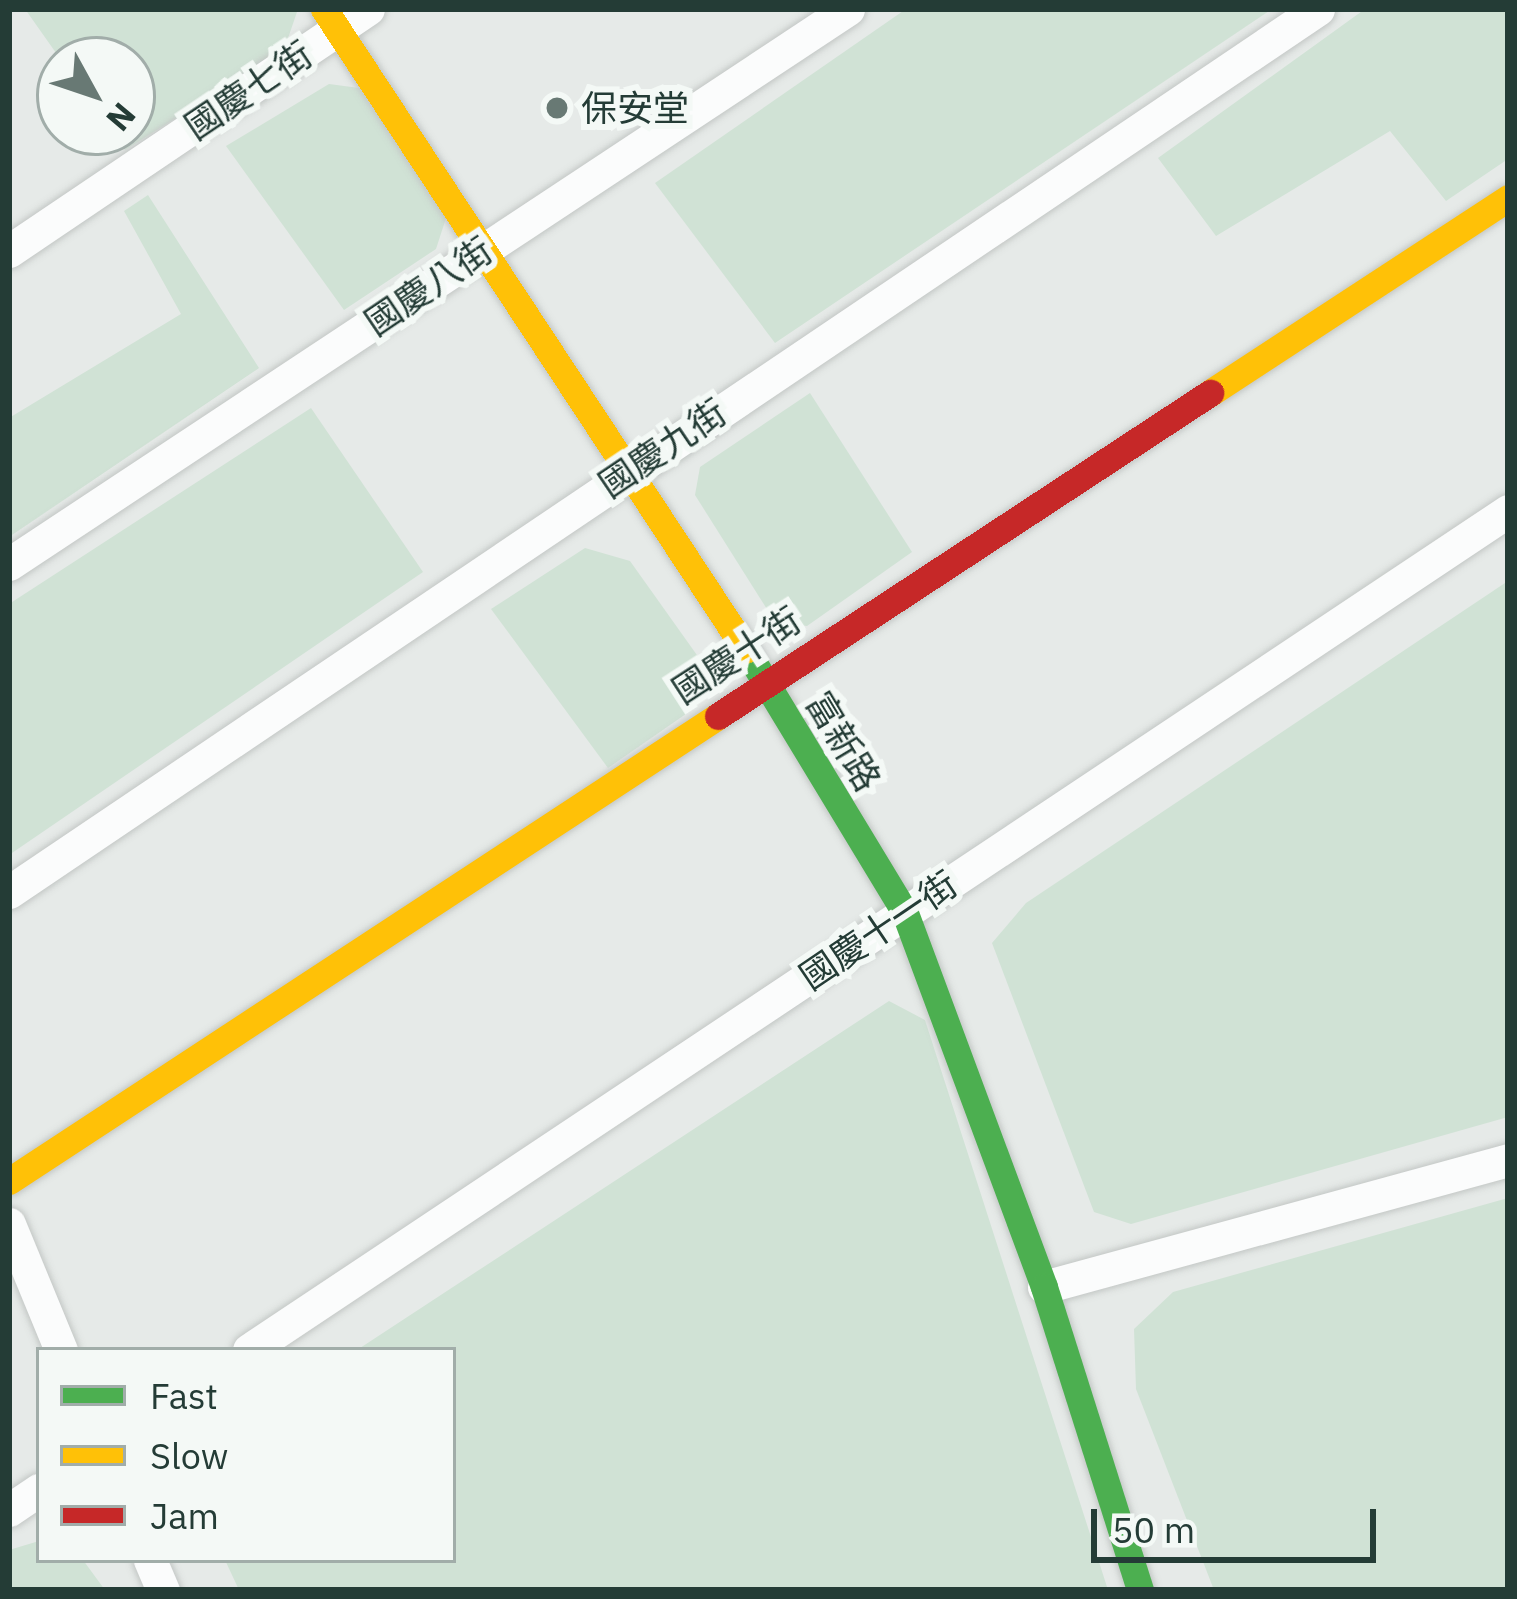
<!DOCTYPE html>
<meta charset="utf-8">
<style>
body{margin:0}
#map{position:relative;width:1517px;height:1599px;overflow:hidden;background:#e6eae8;font-family:"IBM Plex Sans","Noto Sans TC",sans-serif}
div>[style]{position:absolute}
.green>*{inset:0;background:#d0e2d5}
.roads{filter:drop-shadow(0 0 3px #c3c7c5) drop-shadow(0 0 3px #c3c7c5)}
.street>*{height:33px;margin:-16.5px;padding:0 16.5px;transform-origin:16.5px;border-radius:16.5px;background:#fbfcfc}
.fast>*{height:27px;margin:-13.5px;padding:0 13.5px;transform-origin:13.5px;border-radius:13.5px;background:#4caf50}
.slow>*{height:27px;margin:-13.5px;padding:0 13.5px;transform-origin:13.5px;border-radius:13.5px;background:#ffc107}
.jam>*{height:27px;margin:-13.5px;padding:0 13.5px;transform-origin:13.5px;border-radius:13.5px;background:#c62828}
.dots>*{width:33px;height:33px;translate:-50% -50%;box-sizing:border-box;border:6px solid #f4f9f6;border-radius:50%}
span{translate:-50% -50%;white-space:nowrap;text-align:center;line-height:1.15;-webkit-text-stroke:12px #f4f9f6;paint-order:stroke}
.street-label{font-size:36px;color:#243c36}
.poi-label{font-size:36px;color:#243c36}
.left{translate:0 -50%;text-align:left}
.frame{position:absolute;inset:0;border:12px solid #243c36;pointer-events:none}
.legend{position:absolute;left:36px;top:1347px;width:420px;height:216px;box-sizing:border-box;background:#f4f9f6;border:3px solid #a1ada9;margin:0;padding:15px 21px;list-style:none;font-size:36px;color:#243c36}
.legend li{display:flex;align-items:center;gap:24px;height:60px}
.legend b{width:60px;border:3px solid #a1ada9}
.north{position:absolute;left:36px;top:36px;width:120px;height:120px;box-sizing:border-box;background:#f4f9f6;border:3px solid #a1ada9;border-radius:50%;rotate:130deg;font-size:33px;font-weight:700;line-height:48px;text-align:center;color:#243c36}
.north::after{content:'';display:block;margin:auto;width:42px;height:54px;background:#687974;clip-path:polygon(50% 0,100% 100%,50% 72%,0 100%)}
.scale{position:absolute;left:1091px;top:1509px;width:285px;height:54px;box-sizing:border-box;border:6px solid #243c36;border-top:0;padding-left:15px;font-size:36px;line-height:42px;white-space:nowrap;color:#243c36;-webkit-text-stroke:9px #f4f9f6;paint-order:stroke}
</style>
<div id="map">
<div class="green">
<i style="clip-path:polygon(25px 9px,298px 9px,284px 50px,125px 150px,112px 132px,132px 132px,132px 60px,61px 60px)"></i>
<i style="clip-path:polygon(906px 9px,1272px 9px,775px 343px,655px 183px)"></i>
<i style="clip-path:polygon(1365px 9px,1508px 9px,1508px 159px,1446px 201px,1390px 131px,1216px 236px,1158px 158px)"></i>
<i style="clip-path:polygon(329px 84px,359px 88px,447px 215px,436px 249px,344px 310px,226px 146px)"></i>
<i style="clip-path:polygon(148px 195px,259px 368px,9px 537px,9px 418px,181px 314px,124px 211px)"></i>
<i style="clip-path:polygon(810px 393px,912px 552px,807px 626px,775px 622px,695px 495px,700px 467px)"></i>
<i style="clip-path:polygon(311px 408px,423px 572px,9px 855px,9px 604px)"></i>
<i style="clip-path:polygon(585px 548px,630px 561px,709px 672px,696px 707px,608px 768px,491px 609px)"></i>
<i style="clip-path:polygon(1508px 581px,1508px 1117px,1131px 1224px,1094px 1212px,992px 943px,1026px 903px)"></i>
<i style="clip-path:polygon(889px 1001px,925px 1020px,1108px 1590px,239px 1590px,225px 1560px,453px 1560px,453px 1350px,357px 1350px)"></i>
<i style="clip-path:polygon(1508px 1198px,1508px 1590px,1214px 1590px,1136px 1389px,1134px 1329px,1173px 1292px)"></i>
<i style="clip-path:polygon(39px 1541px,39px 1560px,83px 1560px,105px 1590px,9px 1590px,9px 1550px)"></i>
</div>
<div class="roads">
<div class="street">
<i style="left:9px;top:251px;width:433px;rotate:-34deg"></i>
<i style="left:9px;top:564px;width:1006px;rotate:-33.48deg"></i>
<i style="left:9px;top:892px;width:1579px;rotate:-34deg"></i>
<i style="left:9px;top:1224px;width:136px;rotate:67.6deg"></i>
<i style="left:1044px;top:1287px;width:481px;rotate:-15.3deg"></i>
<i style="left:249px;top:1350px;width:1513px;rotate:-33.68deg"></i>
<i style="left:9px;top:1510px;width:36px;rotate:-34deg"></i>
<i style="left:150px;top:1560px;width:33px;rotate:67deg"></i>
</div>
<div class="fast">
<i style="left:746px;top:650px;width:307px;rotate:58.8deg"></i>
<i style="left:905px;top:913px;width:399px;rotate:69.6deg"></i>
<i style="left:1044px;top:1287px;width:318px;rotate:72.4deg"></i>
</div>
<div class="slow">
<i style="left:324px;top:9px;width:767px;rotate:56.64deg"></i>
<i style="left:1210px;top:393px;width:356px;rotate:-33.2deg"></i>
<i style="left:9px;top:1181px;width:848px;rotate:-33.26deg"></i>
</div>
<div class="jam">
<i style="left:718px;top:716px;width:589px;rotate:-33.29deg"></i>
</div>
</div>
<div class="dots">
<i style="left:557px;top:108px;background:#687974"></i>
</div>
<div class="street-label">
<span style="left:248px;top:90px;rotate:-34deg">國慶七街</span>
<span style="left:428px;top:286px;rotate:-34deg">國慶八街</span>
<span style="left:662px;top:448px;rotate:-34deg">國慶九街</span>
<span style="left:736px;top:655px;rotate:-33deg">國慶十街</span>
<span style="left:844px;top:741px;rotate:59deg">富新路</span>
<span style="left:878px;top:930px;rotate:-34deg">國慶十一街</span>
</div>
<div class="poi-label">
<span class="left" style="left:581px;top:108px">保安堂</span>
</div>
<div class="frame"></div>
<ul class="legend">
<li><b style="height:15px;background:#4caf50"></b>Fast</li>
<li><b style="height:15px;background:#ffc107"></b>Slow</li>
<li><b style="height:15px;background:#c62828"></b>Jam</li>
</ul>
<div class="north">N</div>
<div class="scale">50 m</div>
</div>
